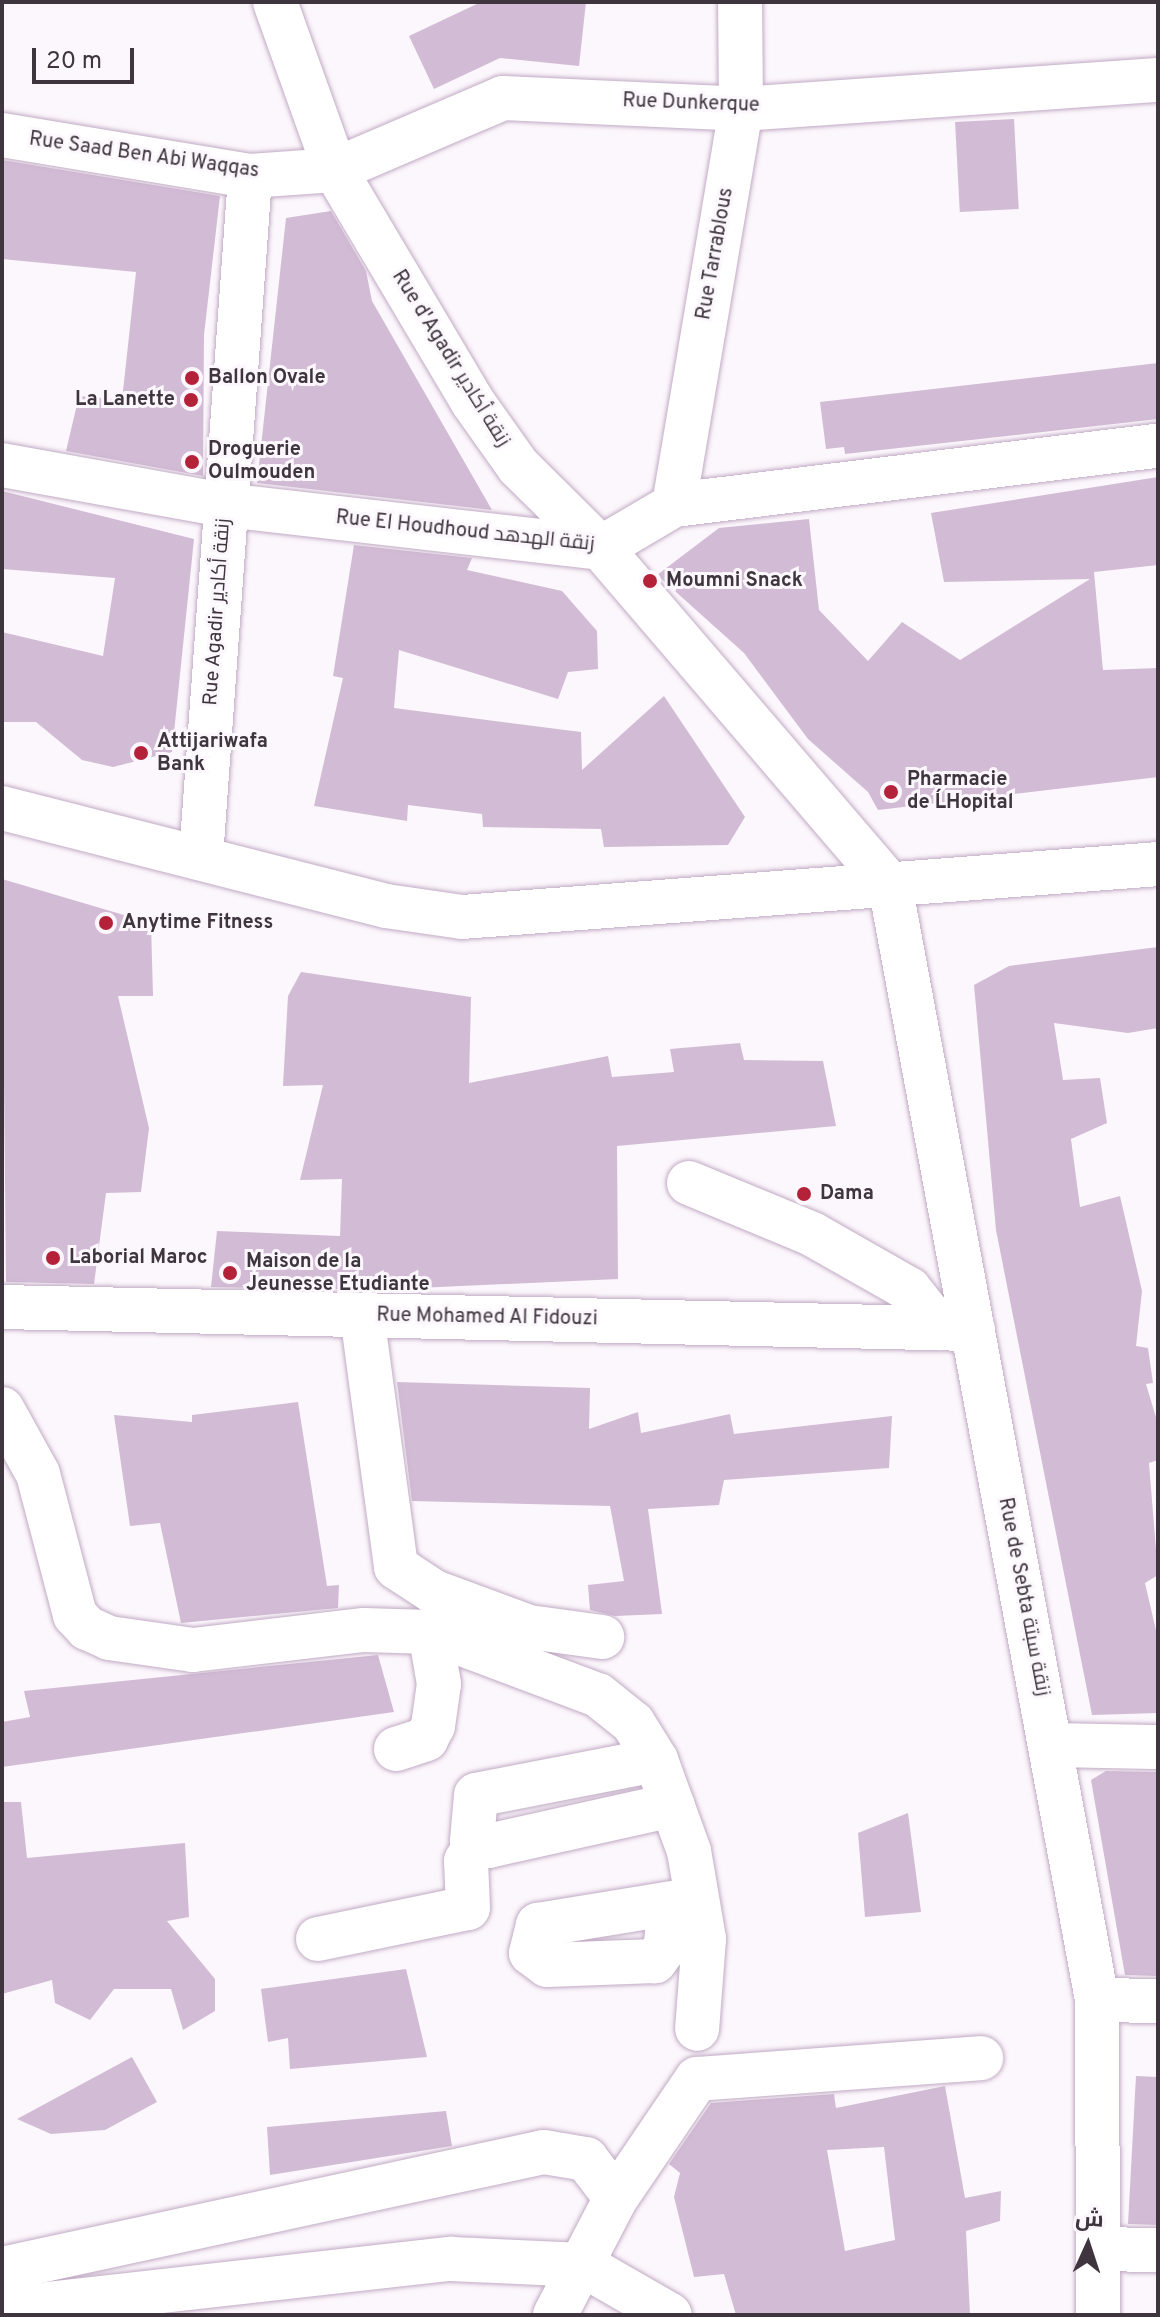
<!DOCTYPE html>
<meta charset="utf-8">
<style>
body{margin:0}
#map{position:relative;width:1160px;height:2317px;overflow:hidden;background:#fcf7fc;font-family:Overpass,Cairo,sans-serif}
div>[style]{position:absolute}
.building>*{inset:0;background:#d2bbd5;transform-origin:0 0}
.roads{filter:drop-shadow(0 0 2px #c1aac4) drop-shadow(0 0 2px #c1aac4)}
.minor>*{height:44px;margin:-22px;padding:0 22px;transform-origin:22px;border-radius:22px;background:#fff}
.major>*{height:44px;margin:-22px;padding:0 22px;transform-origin:22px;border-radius:22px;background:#fff}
.dots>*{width:22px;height:22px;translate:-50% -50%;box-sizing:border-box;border:4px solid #fcf7fc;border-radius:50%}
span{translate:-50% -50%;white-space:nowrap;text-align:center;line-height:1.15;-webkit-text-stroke:6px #fcf7fc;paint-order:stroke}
.street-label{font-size:20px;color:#3e353f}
.poi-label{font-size:20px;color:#3e353f;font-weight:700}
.left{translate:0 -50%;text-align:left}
.right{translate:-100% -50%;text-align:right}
.frame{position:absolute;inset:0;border:4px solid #3e353f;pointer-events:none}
.north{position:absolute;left:1048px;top:2205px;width:80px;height:80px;-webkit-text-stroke:6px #fcf7fc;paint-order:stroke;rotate:3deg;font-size:22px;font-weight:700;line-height:32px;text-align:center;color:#3e353f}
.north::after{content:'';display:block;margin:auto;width:28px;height:36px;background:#3e353f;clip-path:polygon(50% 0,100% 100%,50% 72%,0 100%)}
.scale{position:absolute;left:32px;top:48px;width:102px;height:36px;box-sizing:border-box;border:4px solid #3e353f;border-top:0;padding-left:10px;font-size:24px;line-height:28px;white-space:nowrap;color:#3e353f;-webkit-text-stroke:6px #fcf7fc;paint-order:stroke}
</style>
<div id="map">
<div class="building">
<i style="clip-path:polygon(481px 2px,586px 2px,579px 66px,500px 58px,434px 89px,409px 36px)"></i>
<i style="left:1014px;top:119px;width:90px;height:59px;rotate:87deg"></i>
<i style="clip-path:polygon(2px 160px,220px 196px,204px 335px,203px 476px,66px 451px,79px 396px,122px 400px,136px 272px,2px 259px)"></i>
<i style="clip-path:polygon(331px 211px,366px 271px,372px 301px,492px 510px,257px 483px,286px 218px)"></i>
<i style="clip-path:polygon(1158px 363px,1158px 419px,845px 454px,844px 447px,826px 449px,820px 402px)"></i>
<i style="clip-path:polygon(1158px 477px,1158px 565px,1094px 572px,1103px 670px,1158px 668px,1158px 777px,878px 810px,868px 792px,808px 739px,744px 653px,657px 575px,719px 528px,809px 519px,819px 610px,868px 661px,902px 622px,960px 660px,1090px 579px,944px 582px,931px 513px)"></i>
<i style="clip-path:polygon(2px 491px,194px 539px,172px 752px,113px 767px,82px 760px,36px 722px,2px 722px,2px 632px,103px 656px,115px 578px,2px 569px)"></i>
<i style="clip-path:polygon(354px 545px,472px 558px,467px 570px,562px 591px,597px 631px,598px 669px,568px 672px,558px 699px,399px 650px,394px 708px,581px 732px,582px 770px,664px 696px,745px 817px,728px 845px,604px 847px,601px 829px,483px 827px,482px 814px,408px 805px,407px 821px,314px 806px,343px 678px,333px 676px)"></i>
<i style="clip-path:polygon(2px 879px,151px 923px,153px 996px,118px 996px,149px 1128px,141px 1192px,106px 1193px,94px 1284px,6px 1282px)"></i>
<i style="clip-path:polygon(1158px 947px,1158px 1028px,1128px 1033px,1054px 1023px,1063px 1080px,1100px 1078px,1107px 1123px,1071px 1139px,1080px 1207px,1120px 1196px,1142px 1291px,1136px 1346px,1148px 1348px,1153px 1383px,1146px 1384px,1158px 1424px,1158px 1460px,1149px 1463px,1158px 1575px,1145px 1583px,1158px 1639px,1158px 1713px,1092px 1715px,996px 1230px,974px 985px,1009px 966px)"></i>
<i style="clip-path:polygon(301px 972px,471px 997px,469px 1083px,608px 1056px,612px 1077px,674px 1072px,670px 1049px,740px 1043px,744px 1060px,823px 1061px,836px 1126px,617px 1146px,618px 1279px,374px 1290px,211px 1287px,217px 1231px,340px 1236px,342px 1179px,300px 1180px,323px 1085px,283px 1086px,288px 996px)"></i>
<i style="clip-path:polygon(397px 1382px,590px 1388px,589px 1429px,638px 1412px,641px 1433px,730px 1414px,734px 1434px,892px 1416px,889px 1468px,724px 1480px,719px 1505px,648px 1509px,662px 1614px,615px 1616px,590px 1610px,588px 1585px,624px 1581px,610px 1506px,412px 1501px)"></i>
<i style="clip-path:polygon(298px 1402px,327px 1586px,339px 1585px,338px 1608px,181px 1623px,160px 1523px,130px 1526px,114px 1415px,192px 1422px,192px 1415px)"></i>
<i style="clip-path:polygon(378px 1655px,394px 1712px,2px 1767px,2px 1722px,30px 1717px,24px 1691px)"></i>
<i style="clip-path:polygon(1106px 1771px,1158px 1772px,1158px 1976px,1125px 1975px,1091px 1780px)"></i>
<i style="clip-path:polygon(2px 1802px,21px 1802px,27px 1858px,185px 1843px,189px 1917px,167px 1921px,215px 1979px,215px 2011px,183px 2030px,171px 1989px,114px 1989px,90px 2020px,55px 2003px,52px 1980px,2px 1994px)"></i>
<i style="clip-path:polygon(908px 1813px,921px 1912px,865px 1917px,858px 1833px)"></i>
<i style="clip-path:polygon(406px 1969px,427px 2057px,290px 2069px,288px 2038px,268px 2042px,261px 1989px)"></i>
<i style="clip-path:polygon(132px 2057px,157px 2102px,105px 2130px,51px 2134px,17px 2119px)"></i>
<i style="clip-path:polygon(1136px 2076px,1158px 2077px,1158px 2225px,1128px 2224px)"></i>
<i style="clip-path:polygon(evenodd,945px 2086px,965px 2198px,1001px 2191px,1000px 2221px,966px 2231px,970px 2315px,736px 2315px,724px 2274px,694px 2277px,674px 2197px,680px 2173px,669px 2164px,711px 2103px,834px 2094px,836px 2108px,945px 2086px,884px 2147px,895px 2240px,845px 2251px,827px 2150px,884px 2147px)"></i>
<i style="clip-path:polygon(446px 2111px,452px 2146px,270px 2175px,267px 2127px)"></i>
</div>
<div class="roads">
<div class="minor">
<i style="left:275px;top:2px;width:178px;rotate:70.3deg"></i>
<i style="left:335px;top:170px;width:269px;rotate:59.3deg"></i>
<i style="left:472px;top:401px;width:80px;rotate:54.7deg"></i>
<i style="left:518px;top:466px;width:117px;rotate:44.7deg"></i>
<i style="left:601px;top:548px;width:444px;rotate:49.4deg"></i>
<i style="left:890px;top:885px;width:1134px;rotate:79.48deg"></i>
<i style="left:1097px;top:2000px;width:315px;rotate:89.8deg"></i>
<i style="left:2px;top:135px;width:251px;rotate:9.4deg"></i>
<i style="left:250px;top:176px;width:85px;rotate:-4deg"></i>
<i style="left:335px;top:170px;width:183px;rotate:-23.2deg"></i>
<i style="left:503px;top:98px;width:238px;rotate:2.6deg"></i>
<i style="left:741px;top:109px;width:418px;rotate:-4deg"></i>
<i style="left:2px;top:465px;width:227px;rotate:10.2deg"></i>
<i style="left:225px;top:505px;width:378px;rotate:6.5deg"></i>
<i style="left:601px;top:548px;width:85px;rotate:-30.5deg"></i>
<i style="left:674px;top:505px;width:488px;rotate:-7deg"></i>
<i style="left:674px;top:505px;width:402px;rotate:-80.4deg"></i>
<i style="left:741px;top:109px;width:107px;rotate:-90.5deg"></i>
<i style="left:201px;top:857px;width:683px;rotate:-85.88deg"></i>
<i style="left:689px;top:1183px;width:133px;rotate:22.5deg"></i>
<i style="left:812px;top:1234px;width:112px;rotate:29.6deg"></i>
<i style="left:909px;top:1289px;width:50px;rotate:51.5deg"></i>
<i style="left:2px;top:1307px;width:971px;rotate:1.3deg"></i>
<i style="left:362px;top:1315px;width:254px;rotate:82.3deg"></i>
<i style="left:396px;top:1567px;width:45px;rotate:33.3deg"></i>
<i style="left:434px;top:1592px;width:101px;rotate:20.2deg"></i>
<i style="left:529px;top:1627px;width:74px;rotate:7.8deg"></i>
<i style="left:2px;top:1409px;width:74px;rotate:61deg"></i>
<i style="left:38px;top:1474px;width:146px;rotate:75.3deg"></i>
<i style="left:75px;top:1615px;width:18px;rotate:47deg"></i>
<i style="left:87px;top:1628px;width:24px;rotate:24deg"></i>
<i style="left:109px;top:1638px;width:85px;rotate:8.1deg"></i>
<i style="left:193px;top:1650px;width:172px;rotate:-6.7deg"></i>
<i style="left:364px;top:1630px;width:66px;rotate:1.7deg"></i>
<i style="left:430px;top:1632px;width:179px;rotate:20.6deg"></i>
<i style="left:598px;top:1695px;width:45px;rotate:38.7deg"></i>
<i style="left:633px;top:1723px;width:44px;rotate:58.1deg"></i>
<i style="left:656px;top:1760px;width:97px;rotate:70.1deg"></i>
<i style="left:689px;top:1851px;width:89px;rotate:80.3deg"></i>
<i style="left:704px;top:1939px;width:90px;rotate:94.4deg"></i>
<i style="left:1050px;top:1745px;width:108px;rotate:1.1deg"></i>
<i style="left:396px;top:1749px;width:32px;rotate:-18deg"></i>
<i style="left:426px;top:1739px;width:15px;rotate:-62deg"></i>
<i style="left:433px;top:1726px;width:42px;rotate:-81.9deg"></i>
<i style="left:439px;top:1684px;width:53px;rotate:-99.8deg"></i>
<i style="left:656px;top:1760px;width:183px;rotate:169deg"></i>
<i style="left:476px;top:1795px;width:46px;rotate:95deg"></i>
<i style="left:472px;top:1841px;width:17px;rotate:17deg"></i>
<i style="left:488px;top:1846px;width:189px;rotate:-12.5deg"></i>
<i style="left:669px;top:1904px;width:42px;rotate:94.1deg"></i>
<i style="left:666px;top:1946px;width:19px;rotate:126deg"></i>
<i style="left:655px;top:1961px;width:108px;rotate:177.9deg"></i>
<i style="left:547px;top:1965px;width:20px;rotate:-143deg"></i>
<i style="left:531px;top:1953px;width:29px;rotate:-76deg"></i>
<i style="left:538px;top:1925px;width:161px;rotate:-9.3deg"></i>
<i style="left:318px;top:1939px;width:153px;rotate:-11.7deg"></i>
<i style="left:468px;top:1908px;width:47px;rotate:-92.4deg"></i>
<i style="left:466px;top:1861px;width:20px;rotate:-60deg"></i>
<i style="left:1097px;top:2000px;width:61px;rotate:0.9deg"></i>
<i style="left:1098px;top:2249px;width:60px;rotate:1deg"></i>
<i style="left:2px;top:2269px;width:554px;rotate:-12.18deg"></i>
<i style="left:544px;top:2152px;width:43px;rotate:9.5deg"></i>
<i style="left:586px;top:2159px;width:49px;rotate:52.4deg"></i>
<i style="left:2px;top:2309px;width:452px;rotate:-6.4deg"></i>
<i style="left:451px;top:2259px;width:132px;rotate:2.6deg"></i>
<i style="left:583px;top:2265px;width:100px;rotate:29.9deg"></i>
<i style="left:555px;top:2315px;width:132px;rotate:-62.5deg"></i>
<i style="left:616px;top:2198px;width:144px;rotate:-55.8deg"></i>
<i style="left:697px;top:2079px;width:285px;rotate:-4.2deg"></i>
</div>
<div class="major">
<i style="left:2px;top:808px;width:396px;rotate:14.3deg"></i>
<i style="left:386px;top:906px;width:77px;rotate:8.2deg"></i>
<i style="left:462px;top:917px;width:698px;rotate:-4.35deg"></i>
</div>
</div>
<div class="dots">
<i style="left:192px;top:378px;background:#b42239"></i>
<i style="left:191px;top:400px;background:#b42239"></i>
<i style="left:192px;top:462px;background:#b42239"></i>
<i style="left:650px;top:581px;background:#b42239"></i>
<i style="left:141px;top:753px;background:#b42239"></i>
<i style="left:891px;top:792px;background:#b42239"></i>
<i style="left:106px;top:923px;background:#b42239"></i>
<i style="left:804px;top:1194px;background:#b42239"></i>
<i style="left:53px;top:1258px;background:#b42239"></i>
<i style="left:230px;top:1273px;background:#b42239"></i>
</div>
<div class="street-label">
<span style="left:691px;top:104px;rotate:2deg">Rue Dunkerque</span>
<span style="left:144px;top:156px;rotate:8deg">Rue Saad Ben Abi Waqqas</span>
<span style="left:716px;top:254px;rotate:-80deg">Rue Tarrablous</span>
<span style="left:450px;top:359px;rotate:58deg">Rue d'Agadir زنقة أكادير</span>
<span style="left:465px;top:532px;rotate:6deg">Rue El Houdhoud زنقة الهدهد</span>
<span style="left:218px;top:612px;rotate:-86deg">Rue Agadir زنقة أكادير</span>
<span style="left:487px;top:1318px;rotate:1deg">Rue Mohamed Al Fidouzi</span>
<span style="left:1023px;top:1597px;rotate:79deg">Rue de Sebta زنقة سبتة</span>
</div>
<div class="poi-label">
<span class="left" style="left:208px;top:378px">Ballon Ovale</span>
<span class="right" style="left:175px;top:400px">La Lanette</span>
<span class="left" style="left:208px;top:462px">Droguerie<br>Oulmouden</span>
<span class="left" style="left:666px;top:581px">Moumni Snack</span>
<span class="left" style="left:157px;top:754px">Attijariwafa<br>Bank</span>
<span class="left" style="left:907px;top:792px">Pharmacie<br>de L´Hopital</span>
<span class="left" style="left:122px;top:923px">Anytime Fitness</span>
<span class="left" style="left:820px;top:1194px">Dama</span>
<span class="left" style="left:69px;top:1258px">Laborial Maroc</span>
<span class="left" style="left:246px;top:1274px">Maison de la<br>Jeunesse Etudiante</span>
</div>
<div class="frame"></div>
<div class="north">ش</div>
<div class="scale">20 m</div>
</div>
